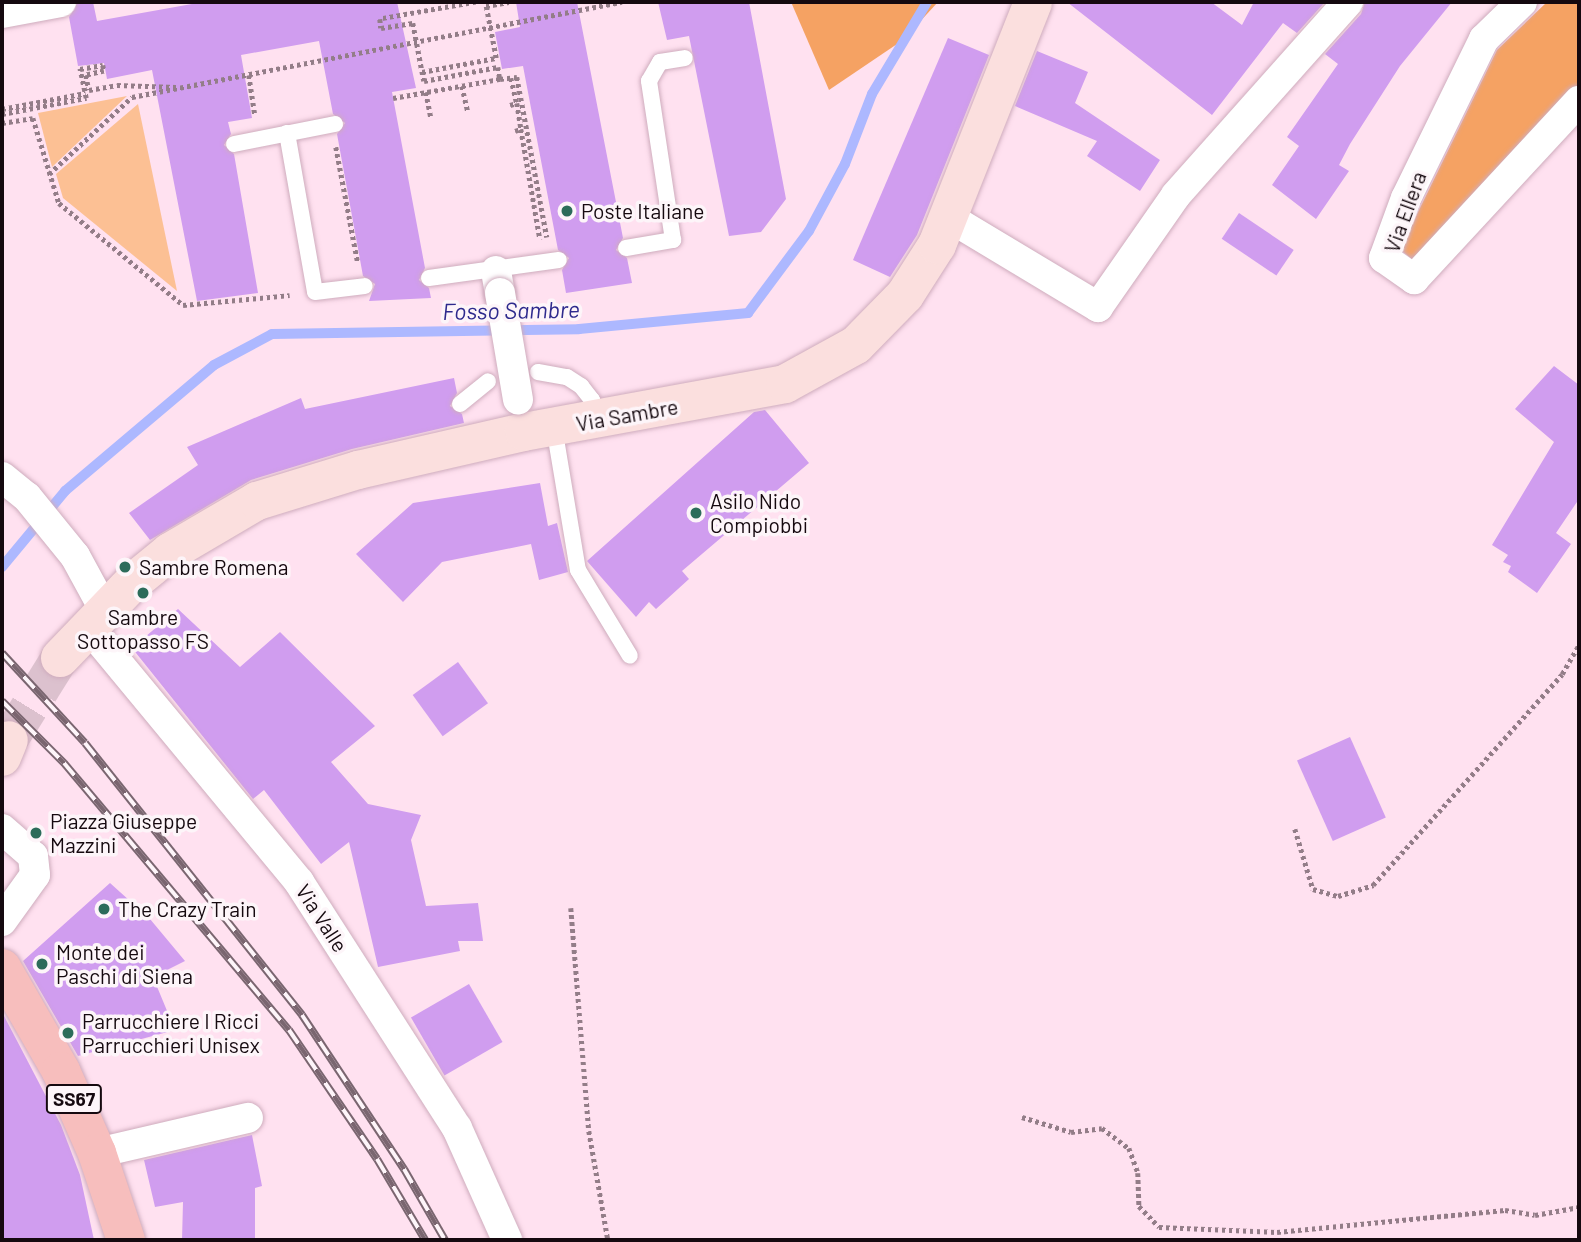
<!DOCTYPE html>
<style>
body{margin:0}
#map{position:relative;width:1581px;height:1242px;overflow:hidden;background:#ffe1f0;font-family:Barlow,sans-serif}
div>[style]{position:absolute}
.green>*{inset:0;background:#fcc094}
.forest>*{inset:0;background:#f5a263}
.stream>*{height:10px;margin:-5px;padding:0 5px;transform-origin:5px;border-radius:5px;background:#adb8ff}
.building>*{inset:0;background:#d09def;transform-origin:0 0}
.secondary-tunnel>*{height:38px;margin-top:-19px;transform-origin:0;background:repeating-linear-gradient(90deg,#dcc1ce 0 38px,transparent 0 57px)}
.path>*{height:4.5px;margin-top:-2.25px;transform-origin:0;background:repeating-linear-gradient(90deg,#937d88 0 3.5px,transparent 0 7px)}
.roads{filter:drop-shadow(0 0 2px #cfacbd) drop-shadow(0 0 2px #cfacbd)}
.lane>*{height:16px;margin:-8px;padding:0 8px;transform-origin:8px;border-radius:8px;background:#fff}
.street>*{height:30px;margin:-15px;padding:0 15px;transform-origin:15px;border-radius:15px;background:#fff}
.secondary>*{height:38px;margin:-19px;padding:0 19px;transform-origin:19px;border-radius:19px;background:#fbdfde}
.primary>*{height:38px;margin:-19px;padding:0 19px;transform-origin:19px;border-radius:19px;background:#f7bebd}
.rail>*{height:8px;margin-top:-4px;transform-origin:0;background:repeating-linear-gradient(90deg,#fdf5f9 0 16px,#7a6670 0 32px);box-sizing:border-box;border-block:2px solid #7a6670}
.bridges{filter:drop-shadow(0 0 2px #cfacbd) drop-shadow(0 0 2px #cfacbd)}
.street-bridge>*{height:30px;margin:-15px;padding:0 15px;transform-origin:15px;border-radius:15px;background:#fff}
.dots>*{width:19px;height:19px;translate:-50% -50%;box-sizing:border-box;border:4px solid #fdf5f9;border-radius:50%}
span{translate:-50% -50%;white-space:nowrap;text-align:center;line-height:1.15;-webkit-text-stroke:7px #fdf5f9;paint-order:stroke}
.shield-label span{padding:2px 5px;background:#fdf5f9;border:2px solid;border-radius:5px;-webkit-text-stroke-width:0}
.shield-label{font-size:19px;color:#15090f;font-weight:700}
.poi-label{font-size:21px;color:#15090f}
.left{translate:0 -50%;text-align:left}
.street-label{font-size:21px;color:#15090f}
.water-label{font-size:23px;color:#2e2a8d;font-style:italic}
.frame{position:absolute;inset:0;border:4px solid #15090f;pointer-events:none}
</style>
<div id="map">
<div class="green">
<i style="clip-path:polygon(127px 96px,52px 167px,38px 113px)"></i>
<i style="clip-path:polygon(138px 104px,177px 291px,63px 198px,56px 174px)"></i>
</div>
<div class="forest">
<i style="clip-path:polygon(791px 2px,938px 2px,903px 40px,829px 90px)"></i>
<i style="clip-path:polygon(1547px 2px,1579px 2px,1579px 84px,1414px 261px,1400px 249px,1497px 50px)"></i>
</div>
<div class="stream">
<i style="left:2px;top:567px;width:99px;rotate:-50.3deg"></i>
<i style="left:65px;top:491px;width:195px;rotate:-40.2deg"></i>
<i style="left:214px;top:365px;width:66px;rotate:-28.1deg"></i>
<i style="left:272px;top:334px;width:307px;rotate:-0.9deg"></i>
<i style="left:579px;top:329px;width:170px;rotate:-5.4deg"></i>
<i style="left:748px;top:313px;width:102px;rotate:-53.4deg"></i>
<i style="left:809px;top:231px;width:76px;rotate:-61.8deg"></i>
<i style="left:845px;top:164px;width:75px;rotate:-68.9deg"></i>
<i style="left:872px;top:94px;width:107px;rotate:-59.1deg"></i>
</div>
<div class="building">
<i style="clip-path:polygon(78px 2px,93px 2px,97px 21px,203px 2px,397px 2px,416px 88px,392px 92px,425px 268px,419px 280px,429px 288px,431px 298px,369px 301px,375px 284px,363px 276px,337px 134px,345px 123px,333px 114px,319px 41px,241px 55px,252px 118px,228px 122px,231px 134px,224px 145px,234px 154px,258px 293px,197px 301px,152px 70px,107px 79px,104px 63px,78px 66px,69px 17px)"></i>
<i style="clip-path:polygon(516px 2px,577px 2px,623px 238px,616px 250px,627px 258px,632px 283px,566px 293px,562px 270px,569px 258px,558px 250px,523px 66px,502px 69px,495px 32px,520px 27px)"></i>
<i style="clip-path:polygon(658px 2px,749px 2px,786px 199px,761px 232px,729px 236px,689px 36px,667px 40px)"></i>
<i style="clip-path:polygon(1067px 2px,1211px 2px,1242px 25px,1254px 2px,1325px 2px,1297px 33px,1283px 23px,1212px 115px)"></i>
<i style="clip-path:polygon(1365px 2px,1452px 2px,1400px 66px,1350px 144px,1339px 165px,1349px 171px,1316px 219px,1272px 185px,1299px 146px,1287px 137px,1338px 64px,1325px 54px,1361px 14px)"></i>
<i style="clip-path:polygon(948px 38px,989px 55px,917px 235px,890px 277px,853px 260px)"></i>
<i style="clip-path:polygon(1037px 51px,1088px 72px,1075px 103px,1160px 160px,1140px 191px,1087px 156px,1097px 141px,1015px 106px)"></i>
<i style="left:1239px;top:213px;width:66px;height:31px;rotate:34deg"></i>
<i style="clip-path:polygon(1554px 366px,1579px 385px,1579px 499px,1556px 533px,1571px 544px,1537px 593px,1508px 572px,1511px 566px,1503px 562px,1508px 555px,1492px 545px,1554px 442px,1515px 409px)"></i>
<i style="clip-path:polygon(454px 378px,457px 393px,450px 406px,462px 414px,464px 423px,352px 449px,251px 480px,150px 540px,129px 513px,198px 465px,187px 447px,301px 398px,305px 409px)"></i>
<i style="clip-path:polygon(765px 410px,809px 463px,682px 571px,689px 579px,656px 609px,649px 602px,636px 617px,587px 561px,754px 412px)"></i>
<i style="clip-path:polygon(540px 483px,548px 526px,557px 523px,568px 572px,539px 580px,531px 544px,442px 562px,403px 602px,356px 554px,413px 503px)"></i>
<i style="clip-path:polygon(178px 609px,240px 667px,280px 632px,375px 726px,331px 762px,368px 804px,421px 815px,411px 840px,426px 906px,478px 903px,483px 941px,458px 941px,460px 951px,378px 967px,349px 842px,321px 864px,264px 790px,253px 799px,132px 648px)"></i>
<i style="left:458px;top:662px;width:51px;height:56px;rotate:54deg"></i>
<i style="left:1350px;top:737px;width:88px;height:58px;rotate:66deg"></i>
<i style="clip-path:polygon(110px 883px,150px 919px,185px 961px,153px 977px,175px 1030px,78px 1056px,23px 961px)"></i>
<i style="left:469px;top:984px;width:67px;height:67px;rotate:60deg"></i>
<i style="clip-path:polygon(2px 1012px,61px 1125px,80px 1175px,94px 1240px,2px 1240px)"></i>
<i style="clip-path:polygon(252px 1135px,262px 1186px,255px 1188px,255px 1240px,182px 1240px,183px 1202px,155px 1207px,144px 1160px)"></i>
</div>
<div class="secondary-tunnel">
<i style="left:9px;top:740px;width:97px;rotate:-58.1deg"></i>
</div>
<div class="path">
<i style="left:476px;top:2px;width:97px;rotate:170deg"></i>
<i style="left:380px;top:19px;width:9px;rotate:84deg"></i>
<i style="left:381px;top:28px;width:32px;rotate:-9deg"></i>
<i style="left:413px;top:23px;width:59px;rotate:79.3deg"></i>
<i style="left:424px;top:81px;width:75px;rotate:-10.7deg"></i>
<i style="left:498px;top:67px;width:12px;rotate:81deg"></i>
<i style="left:500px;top:79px;width:17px;rotate:-7deg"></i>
<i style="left:517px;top:77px;width:163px;rotate:79.4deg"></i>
<i style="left:422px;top:72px;width:75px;rotate:-10.7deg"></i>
<i style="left:496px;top:58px;width:53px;rotate:-100.9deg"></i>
<i style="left:486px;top:6px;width:23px;rotate:-10deg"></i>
<i style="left:249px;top:75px;width:40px;rotate:81.5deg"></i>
<i style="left:511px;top:78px;width:26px;rotate:77deg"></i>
<i style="left:462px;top:86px;width:27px;rotate:77deg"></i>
<i style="left:426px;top:92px;width:26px;rotate:79deg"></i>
<i style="left:393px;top:98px;width:109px;rotate:-10.1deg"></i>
<i style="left:510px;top:105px;width:7px;rotate:-16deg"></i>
<i style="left:517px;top:103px;width:26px;rotate:81deg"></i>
<i style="left:2px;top:109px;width:85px;rotate:-10.9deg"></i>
<i style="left:2px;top:114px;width:86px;rotate:-10.8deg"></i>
<i style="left:86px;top:98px;width:30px;rotate:-102deg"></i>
<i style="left:80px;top:69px;width:23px;rotate:-10deg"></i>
<i style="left:103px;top:65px;width:6px;rotate:81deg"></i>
<i style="left:104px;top:71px;width:18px;rotate:167deg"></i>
<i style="left:86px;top:75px;width:15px;rotate:79deg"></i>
<i style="left:89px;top:90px;width:28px;rotate:-10deg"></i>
<i style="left:117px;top:85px;width:59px;rotate:1.9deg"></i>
<i style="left:2px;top:123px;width:31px;rotate:-9deg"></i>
<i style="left:33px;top:118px;width:89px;rotate:73deg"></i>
<i style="left:59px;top:203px;width:161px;rotate:39.4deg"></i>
<i style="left:183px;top:305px;width:107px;rotate:-5.3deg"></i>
<i style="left:515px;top:131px;width:6px;rotate:-18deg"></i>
<i style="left:521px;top:129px;width:112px;rotate:80.2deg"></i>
<i style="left:336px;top:147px;width:118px;rotate:79.3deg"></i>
<i style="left:49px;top:174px;width:113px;rotate:-42.9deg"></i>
<i style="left:132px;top:97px;width:499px;rotate:-11deg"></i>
<i style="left:1295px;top:829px;width:63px;rotate:73.3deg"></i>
<i style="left:1313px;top:889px;width:26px;rotate:16deg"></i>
<i style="left:1338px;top:896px;width:37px;rotate:-17deg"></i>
<i style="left:1373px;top:885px;width:283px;rotate:-48.1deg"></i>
<i style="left:1562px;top:674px;width:34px;rotate:-60deg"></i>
<i style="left:571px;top:908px;width:224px;rotate:85.4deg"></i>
<i style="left:589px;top:1131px;width:111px;rotate:80.1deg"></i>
<i style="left:1022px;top:1117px;width:51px;rotate:17deg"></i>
<i style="left:1071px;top:1132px;width:31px;rotate:-7deg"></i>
<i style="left:1102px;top:1128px;width:34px;rotate:37deg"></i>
<i style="left:1129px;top:1148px;width:27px;rotate:70deg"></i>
<i style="left:1138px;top:1173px;width:33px;rotate:88deg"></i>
<i style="left:1139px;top:1206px;width:29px;rotate:46deg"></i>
<i style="left:1159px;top:1227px;width:118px;rotate:2.4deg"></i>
<i style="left:1277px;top:1232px;width:229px;rotate:-5.5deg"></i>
<i style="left:1505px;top:1210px;width:30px;rotate:9deg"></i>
<i style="left:1535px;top:1215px;width:45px;rotate:-10.3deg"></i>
</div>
<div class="roads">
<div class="lane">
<i style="left:287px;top:133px;width:161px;rotate:80deg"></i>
<i style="left:315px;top:292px;width:50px;rotate:-6.8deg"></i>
<i style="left:234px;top:144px;width:103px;rotate:-11.2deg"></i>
<i style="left:626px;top:248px;width:48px;rotate:-9.7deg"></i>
<i style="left:673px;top:240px;width:161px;rotate:-98.6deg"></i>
<i style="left:649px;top:81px;width:22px;rotate:-60deg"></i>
<i style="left:660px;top:62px;width:25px;rotate:-9deg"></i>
<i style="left:429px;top:278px;width:131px;rotate:-7.9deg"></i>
<i style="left:538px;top:372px;width:29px;rotate:10deg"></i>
<i style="left:567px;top:377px;width:17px;rotate:33deg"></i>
<i style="left:581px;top:386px;width:18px;rotate:52deg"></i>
<i style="left:592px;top:400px;width:19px;rotate:72deg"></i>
<i style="left:460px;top:404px;width:36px;rotate:-39deg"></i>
<i style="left:554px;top:427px;width:145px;rotate:80.5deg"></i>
<i style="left:578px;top:570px;width:100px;rotate:58.8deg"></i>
</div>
<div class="street">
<i style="left:1522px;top:2px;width:53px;rotate:135.8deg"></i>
<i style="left:1484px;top:39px;width:177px;rotate:116.1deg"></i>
<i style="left:1406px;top:198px;width:64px;rotate:110.1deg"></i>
<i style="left:1384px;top:258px;width:37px;rotate:35deg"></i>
<i style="left:1414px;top:279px;width:243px;rotate:-47.2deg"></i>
<i style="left:2px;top:13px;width:60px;rotate:-10.6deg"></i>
<i style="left:950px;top:218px;width:173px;rotate:31deg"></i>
<i style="left:1098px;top:307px;width:136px;rotate:-55.1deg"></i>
<i style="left:1176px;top:195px;width:259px;rotate:-48.3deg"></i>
<i style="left:496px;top:271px;width:22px;rotate:80deg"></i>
<i style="left:2px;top:477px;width:32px;rotate:39deg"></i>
<i style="left:27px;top:497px;width:76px;rotate:50.9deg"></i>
<i style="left:75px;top:556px;width:63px;rotate:61.4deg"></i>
<i style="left:89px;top:628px;width:330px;rotate:50.4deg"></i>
<i style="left:299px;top:882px;width:292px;rotate:57.3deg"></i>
<i style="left:457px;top:1128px;width:123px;rotate:65.9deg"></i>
<i style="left:2px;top:829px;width:41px;rotate:41.1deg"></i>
<i style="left:33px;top:856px;width:19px;rotate:84deg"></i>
<i style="left:35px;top:875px;width:57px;rotate:125.7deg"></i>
<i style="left:97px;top:1153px;width:155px;rotate:-13.1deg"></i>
</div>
<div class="secondary">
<i style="left:60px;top:658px;width:104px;rotate:-46.2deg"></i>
<i style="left:132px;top:583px;width:49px;rotate:-39.2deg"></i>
<i style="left:170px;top:552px;width:101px;rotate:-30.4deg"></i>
<i style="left:257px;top:501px;width:106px;rotate:-17.1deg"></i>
<i style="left:358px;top:470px;width:170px;rotate:-12.9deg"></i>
<i style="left:524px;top:432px;width:265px;rotate:-10.4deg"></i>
<i style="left:785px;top:384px;width:81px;rotate:-28.8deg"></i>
<i style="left:856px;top:345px;width:70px;rotate:-45.6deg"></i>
<i style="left:905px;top:295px;width:59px;rotate:-57.4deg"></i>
<i style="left:937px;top:245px;width:261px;rotate:-68.4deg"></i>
<i style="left:2px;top:757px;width:18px;rotate:-68deg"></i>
</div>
<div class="primary">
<i style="left:2px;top:968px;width:119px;rotate:60.2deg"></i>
<i style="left:61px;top:1071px;width:90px;rotate:66.3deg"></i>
<i style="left:97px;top:1153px;width:92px;rotate:71.6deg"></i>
</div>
</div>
<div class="rail">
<i style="left:2px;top:653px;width:122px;rotate:47.3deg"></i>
<i style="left:85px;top:743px;width:348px;rotate:51.4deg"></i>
<i style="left:302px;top:1015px;width:185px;rotate:56.5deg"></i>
<i style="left:404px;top:1169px;width:82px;rotate:60deg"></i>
<i style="left:2px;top:701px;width:88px;rotate:45deg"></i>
<i style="left:64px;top:763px;width:349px;rotate:49.9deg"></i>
<i style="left:289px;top:1030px;width:156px;rotate:55.7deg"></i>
<i style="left:377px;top:1159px;width:94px;rotate:59.3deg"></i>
</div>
<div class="bridges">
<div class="street-bridge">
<i style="left:500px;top:293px;width:108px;rotate:80.4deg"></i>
</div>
</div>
<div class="dots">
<i style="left:567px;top:211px;background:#2c6c5a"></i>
<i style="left:696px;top:513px;background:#2c6c5a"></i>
<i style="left:125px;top:567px;background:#2c6c5a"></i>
<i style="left:143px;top:593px;background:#2c6c5a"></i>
<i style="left:36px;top:833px;background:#2c6c5a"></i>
<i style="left:104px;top:909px;background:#2c6c5a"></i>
<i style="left:42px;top:964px;background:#2c6c5a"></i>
<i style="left:68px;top:1033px;background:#2c6c5a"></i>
</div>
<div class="shield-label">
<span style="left:74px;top:1099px">SS67</span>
</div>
<div class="poi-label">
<span class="left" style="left:581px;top:211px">Poste Italiane</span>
<span class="left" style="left:710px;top:513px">Asilo Nido<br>Compiobbi</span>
<span class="left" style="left:139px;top:567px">Sambre Romena</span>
<span style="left:143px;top:629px">Sambre<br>Sottopasso FS</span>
<span class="left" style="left:50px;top:833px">Piazza Giuseppe<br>Mazzini</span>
<span class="left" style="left:118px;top:909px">The Crazy Train</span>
<span class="left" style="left:56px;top:964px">Monte dei<br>Paschi di Siena</span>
<span class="left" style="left:82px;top:1033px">Parrucchiere I Ricci<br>Parrucchieri Unisex</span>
</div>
<div class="street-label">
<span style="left:1405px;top:212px;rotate:-70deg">Via Ellera</span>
<span style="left:627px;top:415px;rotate:-10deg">Via Sambre</span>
<span style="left:322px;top:918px;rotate:57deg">Via Valle</span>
</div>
<div class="water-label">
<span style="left:511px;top:310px;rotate:-1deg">Fosso Sambre</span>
</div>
<div class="frame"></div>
</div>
